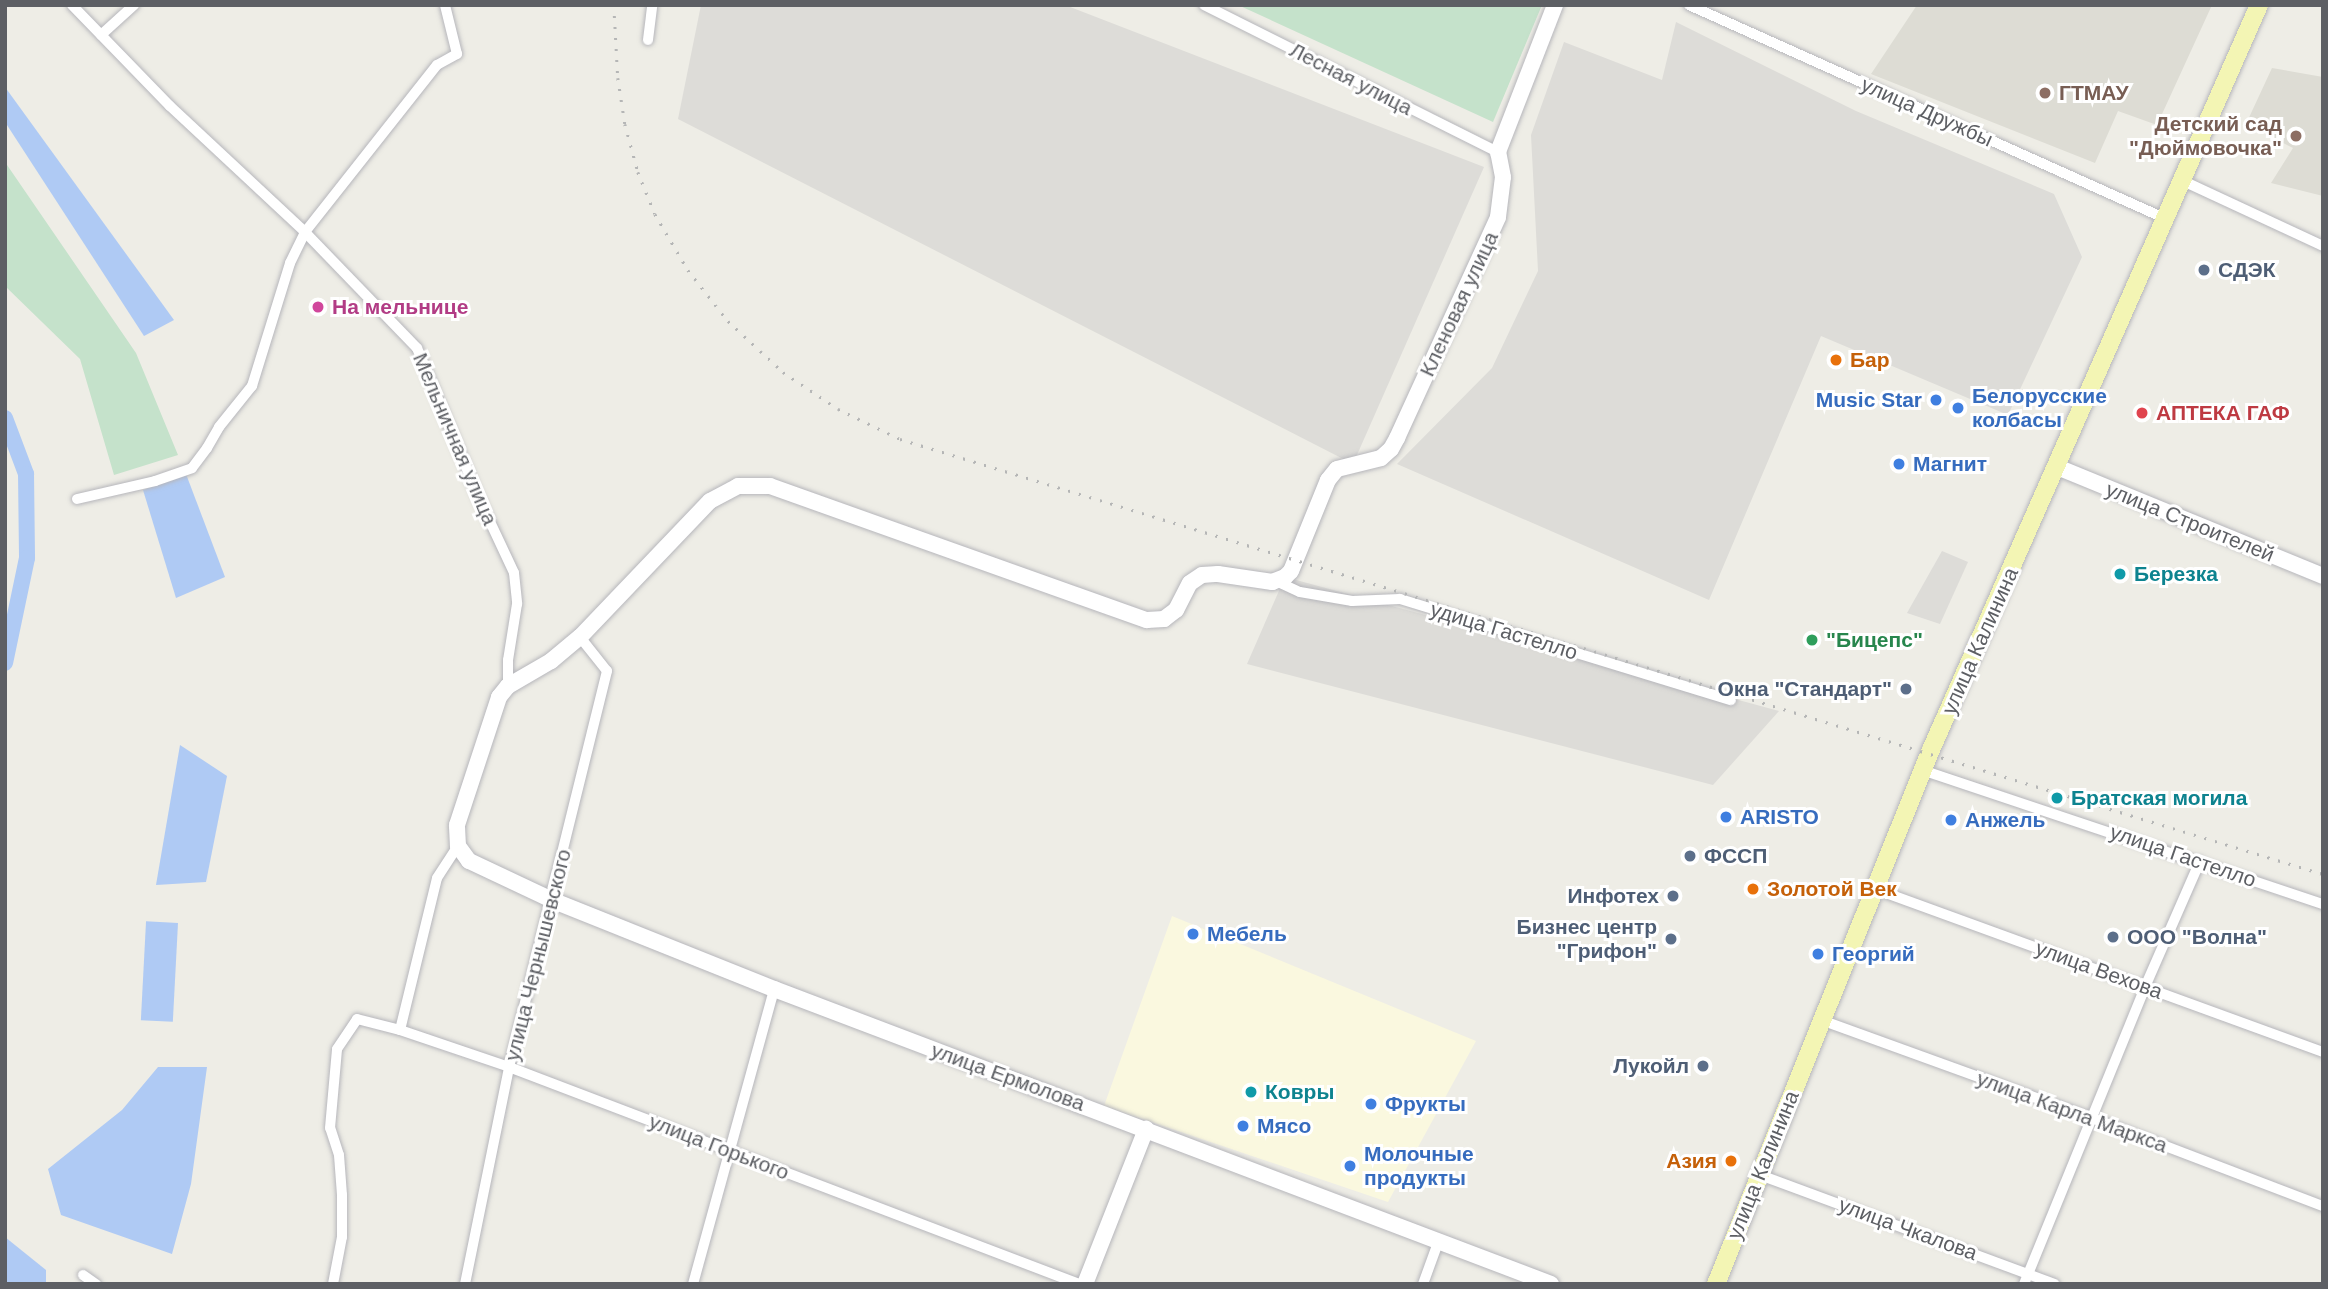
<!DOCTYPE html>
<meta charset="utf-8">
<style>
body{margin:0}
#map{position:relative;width:2328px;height:1289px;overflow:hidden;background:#eeede6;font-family:Arial,sans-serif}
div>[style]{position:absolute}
.commercial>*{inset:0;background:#faf8df}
.industrial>*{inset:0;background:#dddcd8}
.education>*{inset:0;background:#dddcd4}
.green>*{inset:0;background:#c5e2cb}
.water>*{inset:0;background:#afcaf4;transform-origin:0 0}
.river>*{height:16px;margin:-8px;padding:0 8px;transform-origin:8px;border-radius:8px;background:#afcaf4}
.roads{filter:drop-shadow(0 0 2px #b6b6bb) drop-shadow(0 0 2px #b6b6bb)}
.street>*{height:10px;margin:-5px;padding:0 5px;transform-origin:5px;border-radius:5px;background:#fff}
.secondary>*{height:16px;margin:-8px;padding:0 8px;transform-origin:8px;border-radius:8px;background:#fff}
.primary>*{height:18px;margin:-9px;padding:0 9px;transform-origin:9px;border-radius:9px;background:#f3f5b4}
.rail>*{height:2.5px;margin-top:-1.25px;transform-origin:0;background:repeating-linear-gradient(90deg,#b5b6b6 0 2px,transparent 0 11px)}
.dots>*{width:19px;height:19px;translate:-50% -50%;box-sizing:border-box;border:4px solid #fff;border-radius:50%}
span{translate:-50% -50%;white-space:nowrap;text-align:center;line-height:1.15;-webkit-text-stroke:6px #fff;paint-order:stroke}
.street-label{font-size:21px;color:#5d5f64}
.education-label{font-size:21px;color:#785e54;font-weight:700}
.left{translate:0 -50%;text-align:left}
.right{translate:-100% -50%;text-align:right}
.service-label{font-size:21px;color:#4e5e75;font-weight:700}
.hotel-label{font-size:21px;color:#b23c85;font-weight:700}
.food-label{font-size:21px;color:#c56008;font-weight:700}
.shop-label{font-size:21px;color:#366cbe;font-weight:700}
.health-label{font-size:21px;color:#be3a42;font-weight:700}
.culture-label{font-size:21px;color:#0d838f;font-weight:700}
.leisure-label{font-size:21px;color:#27864d;font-weight:700}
.frame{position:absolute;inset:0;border:7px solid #5d5f64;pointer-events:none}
</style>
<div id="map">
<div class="commercial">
<i style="clip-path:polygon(1172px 916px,1476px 1041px,1388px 1202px,1104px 1106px)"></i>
</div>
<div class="industrial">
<i style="clip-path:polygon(701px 5px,1065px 5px,1484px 167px,1353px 464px,678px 119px)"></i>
<i style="clip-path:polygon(1676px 22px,1856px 111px,2054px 194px,2082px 257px,2008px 415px,1821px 336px,1709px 600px,1397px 464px,1492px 368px,1538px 271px,1531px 135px,1564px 42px,1662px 80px)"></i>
<i style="clip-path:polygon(1942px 551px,1968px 562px,1940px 624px,1907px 613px)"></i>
<i style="clip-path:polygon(1285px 577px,1779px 711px,1713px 785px,1247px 664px)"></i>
</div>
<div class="education">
<i style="clip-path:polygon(1917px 5px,2212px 5px,2157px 125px,2118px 111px,2095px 163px,1871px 74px)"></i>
<i style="clip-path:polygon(2272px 68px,2323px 77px,2323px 196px,2271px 183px,2293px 148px,2246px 124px)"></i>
</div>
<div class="green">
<i style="clip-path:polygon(1238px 5px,1542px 5px,1493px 122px)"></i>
<i style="clip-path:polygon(5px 162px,136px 353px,178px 455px,114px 475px,80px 359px,5px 286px)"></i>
</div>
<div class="water">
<i style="clip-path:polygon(5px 87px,174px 320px,144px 336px,5px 122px)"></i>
<i style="clip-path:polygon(186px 474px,225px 577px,176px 598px,143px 490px)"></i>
<i style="clip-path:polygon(180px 745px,227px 776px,206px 882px,156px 885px)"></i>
<i style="left:178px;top:923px;width:99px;height:32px;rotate:93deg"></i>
<i style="clip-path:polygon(158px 1067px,207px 1067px,191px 1184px,172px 1254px,61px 1215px,48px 1169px,122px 1110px)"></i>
<i style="clip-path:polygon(5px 1237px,46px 1270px,46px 1284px,5px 1284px)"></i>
</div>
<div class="river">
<i style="left:5px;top:418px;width:60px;rotate:69.4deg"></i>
<i style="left:26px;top:474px;width:84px;rotate:89.3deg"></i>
<i style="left:27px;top:558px;width:107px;rotate:101.8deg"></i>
</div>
<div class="roads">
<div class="street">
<i style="left:72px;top:5px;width:141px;rotate:45.9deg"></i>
<i style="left:170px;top:106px;width:185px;rotate:43deg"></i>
<i style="left:305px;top:232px;width:161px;rotate:46deg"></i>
<i style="left:417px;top:348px;width:160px;rotate:67.6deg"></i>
<i style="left:478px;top:496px;width:85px;rotate:64.9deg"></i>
<i style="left:514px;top:573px;width:31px;rotate:84deg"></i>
<i style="left:517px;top:604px;width:57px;rotate:99.1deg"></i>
<i style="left:508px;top:660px;width:26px;rotate:90deg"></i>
<i style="left:1204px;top:5px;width:329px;rotate:26.6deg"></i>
<i style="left:1689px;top:5px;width:521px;rotate:24.15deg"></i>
<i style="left:101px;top:35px;width:45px;rotate:-42.3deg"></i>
<i style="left:648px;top:40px;width:35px;rotate:-83deg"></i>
<i style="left:2181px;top:180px;width:157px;rotate:24.9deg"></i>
<i style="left:77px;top:499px;width:80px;rotate:-13deg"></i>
<i style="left:155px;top:481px;width:39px;rotate:-19deg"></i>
<i style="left:192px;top:468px;width:25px;rotate:-53deg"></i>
<i style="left:207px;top:448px;width:24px;rotate:-60deg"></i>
<i style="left:219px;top:427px;width:53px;rotate:-51.2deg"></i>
<i style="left:252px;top:386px;width:129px;rotate:-72.8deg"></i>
<i style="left:290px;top:263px;width:34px;rotate:-64deg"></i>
<i style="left:305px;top:232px;width:213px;rotate:-51.7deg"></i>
<i style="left:437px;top:65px;width:23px;rotate:-29deg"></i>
<i style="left:457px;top:54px;width:50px;rotate:-103.8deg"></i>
<i style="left:1276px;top:581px;width:26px;rotate:25deg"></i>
<i style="left:1300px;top:592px;width:53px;rotate:9.8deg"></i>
<i style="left:1352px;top:601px;width:48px;rotate:-2.4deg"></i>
<i style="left:1400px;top:599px;width:346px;rotate:17deg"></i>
<i style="left:1922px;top:770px;width:423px;rotate:18.5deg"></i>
<i style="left:1875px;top:889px;width:477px;rotate:20deg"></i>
<i style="left:1821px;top:1020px;width:288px;rotate:19.9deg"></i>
<i style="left:2092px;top:1118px;width:247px;rotate:20.9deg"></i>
<i style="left:400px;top:1030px;width:156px;rotate:-76.3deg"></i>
<i style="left:437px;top:878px;width:38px;rotate:-57deg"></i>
<i style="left:1760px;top:1175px;width:314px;rotate:20.3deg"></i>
<i style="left:83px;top:1275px;width:16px;rotate:35deg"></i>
<i style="left:333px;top:1284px;width:48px;rotate:-79.2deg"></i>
<i style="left:342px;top:1237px;width:42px;rotate:-90deg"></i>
<i style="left:342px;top:1195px;width:40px;rotate:-94.3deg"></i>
<i style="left:339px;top:1155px;width:28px;rotate:-108deg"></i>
<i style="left:330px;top:1128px;width:79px;rotate:-84.9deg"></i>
<i style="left:337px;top:1049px;width:36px;rotate:-56deg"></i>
<i style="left:357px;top:1019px;width:44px;rotate:14.3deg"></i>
<i style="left:400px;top:1030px;width:115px;rotate:18.7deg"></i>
<i style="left:509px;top:1067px;width:610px;rotate:20.84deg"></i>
<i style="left:465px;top:1284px;width:221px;rotate:-78.5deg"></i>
<i style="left:509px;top:1067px;width:408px;rotate:-76.1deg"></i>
<i style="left:607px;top:671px;width:43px;rotate:-128.5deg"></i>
<i style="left:693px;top:1284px;width:306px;rotate:-74.6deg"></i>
<i style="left:1423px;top:1284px;width:47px;rotate:-70deg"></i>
<i style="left:2024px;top:1284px;width:321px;rotate:-67.8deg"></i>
<i style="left:2145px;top:987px;width:137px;rotate:-66.4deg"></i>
</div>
<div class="secondary">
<i style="left:2057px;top:467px;width:287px;rotate:22.3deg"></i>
<i style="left:1085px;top:1284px;width:167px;rotate:-68.5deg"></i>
<i style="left:1551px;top:1284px;width:831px;rotate:-159.21deg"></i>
<i style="left:774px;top:989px;width:239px;rotate:-158.2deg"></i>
<i style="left:552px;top:900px;width:92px;rotate:-154.8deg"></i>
<i style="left:469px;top:861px;width:19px;rotate:-126deg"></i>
<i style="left:458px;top:846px;width:21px;rotate:-93deg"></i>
<i style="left:457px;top:825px;width:135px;rotate:-71.8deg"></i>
<i style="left:499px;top:697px;width:14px;rotate:-51deg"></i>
<i style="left:508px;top:686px;width:50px;rotate:-30.2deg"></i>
<i style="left:551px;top:661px;width:38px;rotate:-40deg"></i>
<i style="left:580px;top:637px;width:188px;rotate:-46.3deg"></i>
<i style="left:710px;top:501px;width:32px;rotate:-28deg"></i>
<i style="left:738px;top:486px;width:32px"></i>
<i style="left:770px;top:486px;width:400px;rotate:19.6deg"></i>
<i style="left:1147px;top:620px;width:17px;rotate:-3deg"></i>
<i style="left:1164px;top:619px;width:15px;rotate:-37deg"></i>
<i style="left:1176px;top:610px;width:30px;rotate:-63deg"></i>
<i style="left:1190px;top:583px;width:14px;rotate:-34deg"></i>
<i style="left:1202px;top:575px;width:16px;rotate:-4deg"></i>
<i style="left:1218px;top:574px;width:55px;rotate:8.4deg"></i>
<i style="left:1272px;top:582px;width:14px;rotate:-21deg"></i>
<i style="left:1285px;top:577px;width:8px;rotate:-45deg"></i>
<i style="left:1291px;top:571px;width:98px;rotate:-67.9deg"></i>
<i style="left:1328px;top:480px;width:14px;rotate:-51deg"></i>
<i style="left:1337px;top:469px;width:45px;rotate:-14deg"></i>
<i style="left:1381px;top:458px;width:13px;rotate:-42deg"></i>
<i style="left:1391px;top:449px;width:13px;rotate:-61deg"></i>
<i style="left:1397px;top:438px;width:243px;rotate:-65.4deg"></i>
<i style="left:1498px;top:217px;width:40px;rotate:-82.9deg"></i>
<i style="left:1503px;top:177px;width:25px;rotate:-101deg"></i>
<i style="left:1498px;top:152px;width:158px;rotate:-68.8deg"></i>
</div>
<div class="primary">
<i style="left:1716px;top:1284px;width:573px;rotate:-68.09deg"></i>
<i style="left:1930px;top:752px;width:816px;rotate:-66.23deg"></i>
</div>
</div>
<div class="rail">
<i style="left:614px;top:5px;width:73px;rotate:86.9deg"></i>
<i style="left:618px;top:78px;width:47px;rotate:81.3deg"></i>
<i style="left:625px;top:124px;width:50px;rotate:74.8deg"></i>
<i style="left:638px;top:172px;width:45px;rotate:68deg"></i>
<i style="left:655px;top:214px;width:65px;rotate:59.5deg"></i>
<i style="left:688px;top:270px;width:65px;rotate:51.9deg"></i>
<i style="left:728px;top:321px;width:75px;rotate:42.8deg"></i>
<i style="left:783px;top:372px;width:66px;rotate:33.9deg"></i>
<i style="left:838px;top:409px;width:69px;rotate:25.8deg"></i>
<i style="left:900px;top:439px;width:1488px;rotate:17deg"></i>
</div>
<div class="dots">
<i style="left:2045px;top:93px;background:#8d6e63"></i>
<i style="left:2296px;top:136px;background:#8d6e63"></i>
<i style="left:2204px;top:270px;background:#5c6f8a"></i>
<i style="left:318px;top:307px;background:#d1479c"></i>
<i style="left:1836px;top:360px;background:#e8710a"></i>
<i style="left:1936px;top:400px;background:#3f7fe0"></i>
<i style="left:1958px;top:408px;background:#3f7fe0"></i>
<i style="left:2142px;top:413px;background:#e0444e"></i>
<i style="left:1899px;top:464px;background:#3f7fe0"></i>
<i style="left:2120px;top:574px;background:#0f9aa8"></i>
<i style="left:1812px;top:640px;background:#2e9e5b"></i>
<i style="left:1906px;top:689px;background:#5c6f8a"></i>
<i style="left:2057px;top:798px;background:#0f9aa8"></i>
<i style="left:1726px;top:817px;background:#3f7fe0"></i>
<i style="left:1951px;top:820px;background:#3f7fe0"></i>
<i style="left:1690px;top:856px;background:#5c6f8a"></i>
<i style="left:1753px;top:889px;background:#e8710a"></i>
<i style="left:1673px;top:896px;background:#5c6f8a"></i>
<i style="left:1193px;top:934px;background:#3f7fe0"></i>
<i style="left:2113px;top:937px;background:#5c6f8a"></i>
<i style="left:1671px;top:939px;background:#5c6f8a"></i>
<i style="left:1818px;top:954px;background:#3f7fe0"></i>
<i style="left:1703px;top:1066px;background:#5c6f8a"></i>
<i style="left:1251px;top:1092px;background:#0f9aa8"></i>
<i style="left:1371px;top:1104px;background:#3f7fe0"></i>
<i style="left:1243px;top:1126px;background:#3f7fe0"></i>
<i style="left:1731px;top:1161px;background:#e8710a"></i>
<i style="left:1350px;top:1166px;background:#3f7fe0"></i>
</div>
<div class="street-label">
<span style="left:1351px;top:79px;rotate:27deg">Лесная улица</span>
<span style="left:1927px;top:112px;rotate:24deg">улица Дружбы</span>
<span style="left:1459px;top:304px;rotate:-65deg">Кленовая улица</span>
<span style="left:455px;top:439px;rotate:67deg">Мельничная улица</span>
<span style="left:2190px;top:522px;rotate:22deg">улица Строителей</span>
<span style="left:1504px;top:631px;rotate:17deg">удица Гастелло</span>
<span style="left:1980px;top:641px;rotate:-66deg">улица Калинина</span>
<span style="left:2183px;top:856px;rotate:19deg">улица Гастелло</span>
<span style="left:538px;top:955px;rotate:-76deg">улица Чернышевского</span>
<span style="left:2099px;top:970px;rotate:20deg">улица Вехова</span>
<span style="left:1008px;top:1077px;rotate:20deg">улица Ермолова</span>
<span style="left:2072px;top:1112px;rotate:20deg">улица Карла Маркса</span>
<span style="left:719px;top:1147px;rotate:21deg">улица Горького</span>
<span style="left:1763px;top:1165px;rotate:-68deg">улица Калинина</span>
<span style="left:1908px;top:1229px;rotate:20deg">улица Чкалова</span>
</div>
<div class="education-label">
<span class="left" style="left:2059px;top:93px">ГТМАУ</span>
<span class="right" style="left:2282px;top:136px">Детский сад<br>"Дюймовочка"</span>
</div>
<div class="service-label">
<span class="left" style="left:2218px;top:270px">СДЭК</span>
<span class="right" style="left:1892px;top:689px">Окна "Стандарт"</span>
<span class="left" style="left:1704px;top:856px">ФССП</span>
<span class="right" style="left:1659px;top:896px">Инфотех</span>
<span class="right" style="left:1657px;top:939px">Бизнес центр<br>"Грифон"</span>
<span class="left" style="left:2127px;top:937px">ООО "Волна"</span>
<span class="right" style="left:1689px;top:1066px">Лукойл</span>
</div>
<div class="hotel-label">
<span class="left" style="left:332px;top:307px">На мельнице</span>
</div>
<div class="food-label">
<span class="left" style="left:1850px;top:360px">Бар</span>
<span class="left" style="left:1767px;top:889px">Золотой Век</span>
<span class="right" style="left:1717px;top:1161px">Азия</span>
</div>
<div class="shop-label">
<span class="left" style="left:1972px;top:408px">Белорусские<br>колбасы</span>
<span class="right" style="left:1922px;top:400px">Music Star</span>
<span class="left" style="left:1913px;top:464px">Магнит</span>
<span class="left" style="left:1740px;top:817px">ARISTO</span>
<span class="left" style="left:1965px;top:820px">Анжель</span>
<span class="left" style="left:1207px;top:934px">Мебель</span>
<span class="left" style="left:1832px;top:954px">Георгий</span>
<span class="left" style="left:1385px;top:1104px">Фрукты</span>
<span class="left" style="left:1257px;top:1126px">Мясо</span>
<span class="left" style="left:1364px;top:1166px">Молочные<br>продукты</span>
</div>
<div class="health-label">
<span class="left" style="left:2156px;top:413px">АПТЕКА ГАФ</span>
</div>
<div class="culture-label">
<span class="left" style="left:2134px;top:574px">Березка</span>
<span class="left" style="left:2071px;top:798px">Братская могила</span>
<span class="left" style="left:1265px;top:1092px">Ковры</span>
</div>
<div class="leisure-label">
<span class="left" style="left:1826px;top:640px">"Бицепс"</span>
</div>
<div class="frame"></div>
</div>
